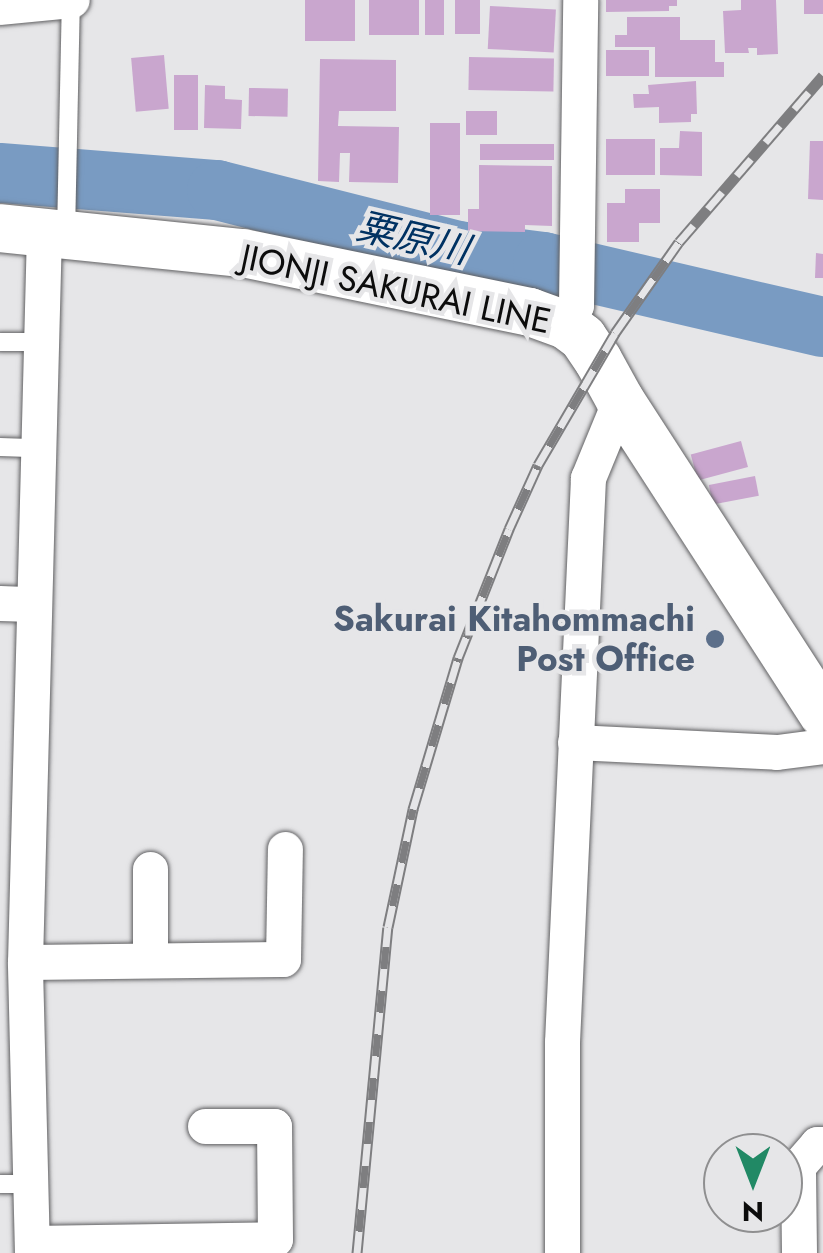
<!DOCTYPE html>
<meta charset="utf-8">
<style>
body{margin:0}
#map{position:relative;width:823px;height:1253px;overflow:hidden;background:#e6e6e8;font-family:Jost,"Noto Sans JP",sans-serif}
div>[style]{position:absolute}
.river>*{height:60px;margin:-30px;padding:0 30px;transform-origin:30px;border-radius:30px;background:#799bc2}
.building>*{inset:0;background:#c9a6ce;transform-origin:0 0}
.roads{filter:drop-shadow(0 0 2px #616163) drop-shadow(0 0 2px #616163)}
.lane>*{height:18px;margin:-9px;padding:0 9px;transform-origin:9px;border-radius:9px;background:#fff}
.street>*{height:35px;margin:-17.5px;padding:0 17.5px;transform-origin:17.5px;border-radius:17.5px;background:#fff}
.secondary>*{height:48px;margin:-24px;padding:0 24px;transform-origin:24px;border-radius:24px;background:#fff}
.rail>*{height:11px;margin-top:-5.5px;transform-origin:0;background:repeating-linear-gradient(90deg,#e6e6e8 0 22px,#7e7e80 0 44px);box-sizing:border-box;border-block:2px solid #7e7e80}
.dots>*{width:28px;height:28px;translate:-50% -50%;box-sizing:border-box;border:5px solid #e6e6e8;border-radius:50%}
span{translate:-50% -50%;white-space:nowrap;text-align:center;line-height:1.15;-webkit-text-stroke:9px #e6e6e8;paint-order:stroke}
.street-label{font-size:35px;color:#0c0c0c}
.service-label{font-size:35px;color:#4e5e75;font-weight:700}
.right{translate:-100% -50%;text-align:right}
.water-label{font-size:38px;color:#003262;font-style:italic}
.north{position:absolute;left:703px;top:1133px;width:100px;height:100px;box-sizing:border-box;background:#e6e6e8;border:2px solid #8f8f90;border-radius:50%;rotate:180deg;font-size:28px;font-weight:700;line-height:40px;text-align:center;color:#0c0c0c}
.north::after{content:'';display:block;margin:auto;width:35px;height:45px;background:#218965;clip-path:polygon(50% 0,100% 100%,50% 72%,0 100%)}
</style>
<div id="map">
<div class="river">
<i style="left:0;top:173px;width:218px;rotate:4.5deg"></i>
<i style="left:217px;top:190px;width:249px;rotate:14.2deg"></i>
<i style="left:458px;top:251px;width:86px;rotate:7.4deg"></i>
<i style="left:543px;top:262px;width:287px;rotate:13.1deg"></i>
</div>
<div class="building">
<i style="left:305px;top:0;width:50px;height:41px"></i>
<i style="left:369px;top:0;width:50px;height:35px"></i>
<i style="left:425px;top:0;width:19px;height:35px"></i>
<i style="left:455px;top:0;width:25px;height:34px"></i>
<i style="clip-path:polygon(606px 0,677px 0,677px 6px,669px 6px,669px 11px,606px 12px)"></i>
<i style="clip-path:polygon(741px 0,776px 0,778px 54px,757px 55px,757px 48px,748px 48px,749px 53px,725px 53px,723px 11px,741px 10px)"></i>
<i style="left:804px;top:0;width:19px;height:14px"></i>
<i style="left:490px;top:6px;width:66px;height:43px;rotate:3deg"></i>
<i style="clip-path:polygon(627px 17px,680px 17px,680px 40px,715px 40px,715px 62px,724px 62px,724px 77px,655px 77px,655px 47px,615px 47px,615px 35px,627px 35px)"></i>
<i style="left:606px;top:50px;width:43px;height:26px"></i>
<i style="left:164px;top:55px;width:54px;height:33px;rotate:85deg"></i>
<i style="left:469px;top:57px;width:85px;height:33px;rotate:1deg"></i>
<i style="clip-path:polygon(320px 59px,396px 60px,396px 111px,339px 111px,338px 126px,399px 127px,398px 183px,349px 182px,350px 153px,340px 153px,339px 182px,318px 181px)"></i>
<i style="left:174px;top:75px;width:24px;height:55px"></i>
<i style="clip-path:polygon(696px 81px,697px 114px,691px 114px,691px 122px,659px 123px,659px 107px,634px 108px,633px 94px,649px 94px,648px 85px)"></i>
<i style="clip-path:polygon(205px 85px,225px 86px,225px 99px,242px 100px,241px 129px,204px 128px)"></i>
<i style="left:249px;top:88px;width:39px;height:28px;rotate:1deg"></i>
<i style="left:466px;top:111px;width:31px;height:24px"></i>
<i style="left:430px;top:123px;width:30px;height:92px"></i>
<i style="clip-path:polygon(680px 131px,702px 132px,702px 176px,660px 175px,660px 148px,679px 148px)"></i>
<i style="left:606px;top:139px;width:49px;height:36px"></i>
<i style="clip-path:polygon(810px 141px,823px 141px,823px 200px,808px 199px)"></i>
<i style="left:480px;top:144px;width:74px;height:16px"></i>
<i style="clip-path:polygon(479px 165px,552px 166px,552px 226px,525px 225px,525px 232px,468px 231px,468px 209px,479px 209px)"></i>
<i style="clip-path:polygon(625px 189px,660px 189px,660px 223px,639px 223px,639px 242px,607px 242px,607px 203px,625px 203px)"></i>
<i style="clip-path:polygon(816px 253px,823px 254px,823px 278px,815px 278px)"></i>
<i style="left:741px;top:441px;width:27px;height:52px;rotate:75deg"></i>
<i style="left:755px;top:476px;width:20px;height:47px;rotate:79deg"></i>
</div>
<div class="roads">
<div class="lane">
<i style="left:66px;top:234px;width:234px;rotate:-88.8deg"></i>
<i style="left:0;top:342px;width:40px"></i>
<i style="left:0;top:447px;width:37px;rotate:2deg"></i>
<i style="left:0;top:1184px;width:31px"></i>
</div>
<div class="street">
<i style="left:0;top:7px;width:72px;rotate:-5.6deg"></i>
<i style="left:566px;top:325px;width:22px;rotate:-63deg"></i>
<i style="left:576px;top:305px;width:305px;rotate:-89.2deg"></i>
<i style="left:0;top:603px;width:32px;rotate:2deg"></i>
<i style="left:575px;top:742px;width:202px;rotate:2.8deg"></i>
<i style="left:777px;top:752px;width:46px;rotate:-7.4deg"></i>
<i style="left:150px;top:869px;width:91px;rotate:90deg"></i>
<i style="left:25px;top:962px;width:258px;rotate:-0.7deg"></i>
<i style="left:283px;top:959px;width:110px;rotate:-89deg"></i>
<i style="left:32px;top:1243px;width:243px;rotate:-0.9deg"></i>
<i style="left:275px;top:1239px;width:113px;rotate:-90.5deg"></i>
<i style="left:274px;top:1126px;width:69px;rotate:180deg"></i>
<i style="left:32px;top:1253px;width:291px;rotate:-91.4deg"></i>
<i style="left:25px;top:962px;width:729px;rotate:-88.51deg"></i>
<i style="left:562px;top:1253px;width:211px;rotate:-90deg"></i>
<i style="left:562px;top:1042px;width:565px;rotate:-87.36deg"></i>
<i style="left:588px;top:478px;width:84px;rotate:-67.7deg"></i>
<i style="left:799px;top:1253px;width:87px;rotate:-90.7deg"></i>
<i style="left:798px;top:1166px;width:29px;rotate:-49deg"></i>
<i style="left:817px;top:1144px;width:6px"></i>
</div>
<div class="secondary">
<i style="left:0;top:228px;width:244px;rotate:5.9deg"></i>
<i style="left:243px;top:253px;width:293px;rotate:11.6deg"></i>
<i style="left:530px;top:312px;width:38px;rotate:20deg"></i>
<i style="left:566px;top:325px;width:21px;rotate:37deg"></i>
<i style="left:583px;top:338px;width:27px;rotate:56deg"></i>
<i style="left:598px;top:360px;width:46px;rotate:61.2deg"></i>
<i style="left:620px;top:400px;width:374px;rotate:57.1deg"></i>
</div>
</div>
<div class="rail">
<i style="left:357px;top:1253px;width:327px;rotate:-84.6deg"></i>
<i style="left:388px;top:927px;width:121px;rotate:-78deg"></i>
<i style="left:413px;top:809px;width:158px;rotate:-73.4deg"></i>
<i style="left:458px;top:658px;width:139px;rotate:-68.4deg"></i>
<i style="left:509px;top:529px;width:70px;rotate:-65.6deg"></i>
<i style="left:538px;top:465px;width:153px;rotate:-59.7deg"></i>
<i style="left:615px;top:333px;width:111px;rotate:-54.9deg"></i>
<i style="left:679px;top:242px;width:220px;rotate:-49.1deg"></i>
</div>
<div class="dots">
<i style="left:715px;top:639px;background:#5c6f8a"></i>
</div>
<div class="street-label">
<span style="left:396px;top:289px;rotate:12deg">JIONJI SAKURAI LINE</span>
</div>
<div class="service-label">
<span class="right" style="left:695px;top:639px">Sakurai Kitahommachi<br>Post Office</span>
</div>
<div class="water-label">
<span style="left:413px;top:238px;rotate:13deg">粟原川</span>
</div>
<div class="north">N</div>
</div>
